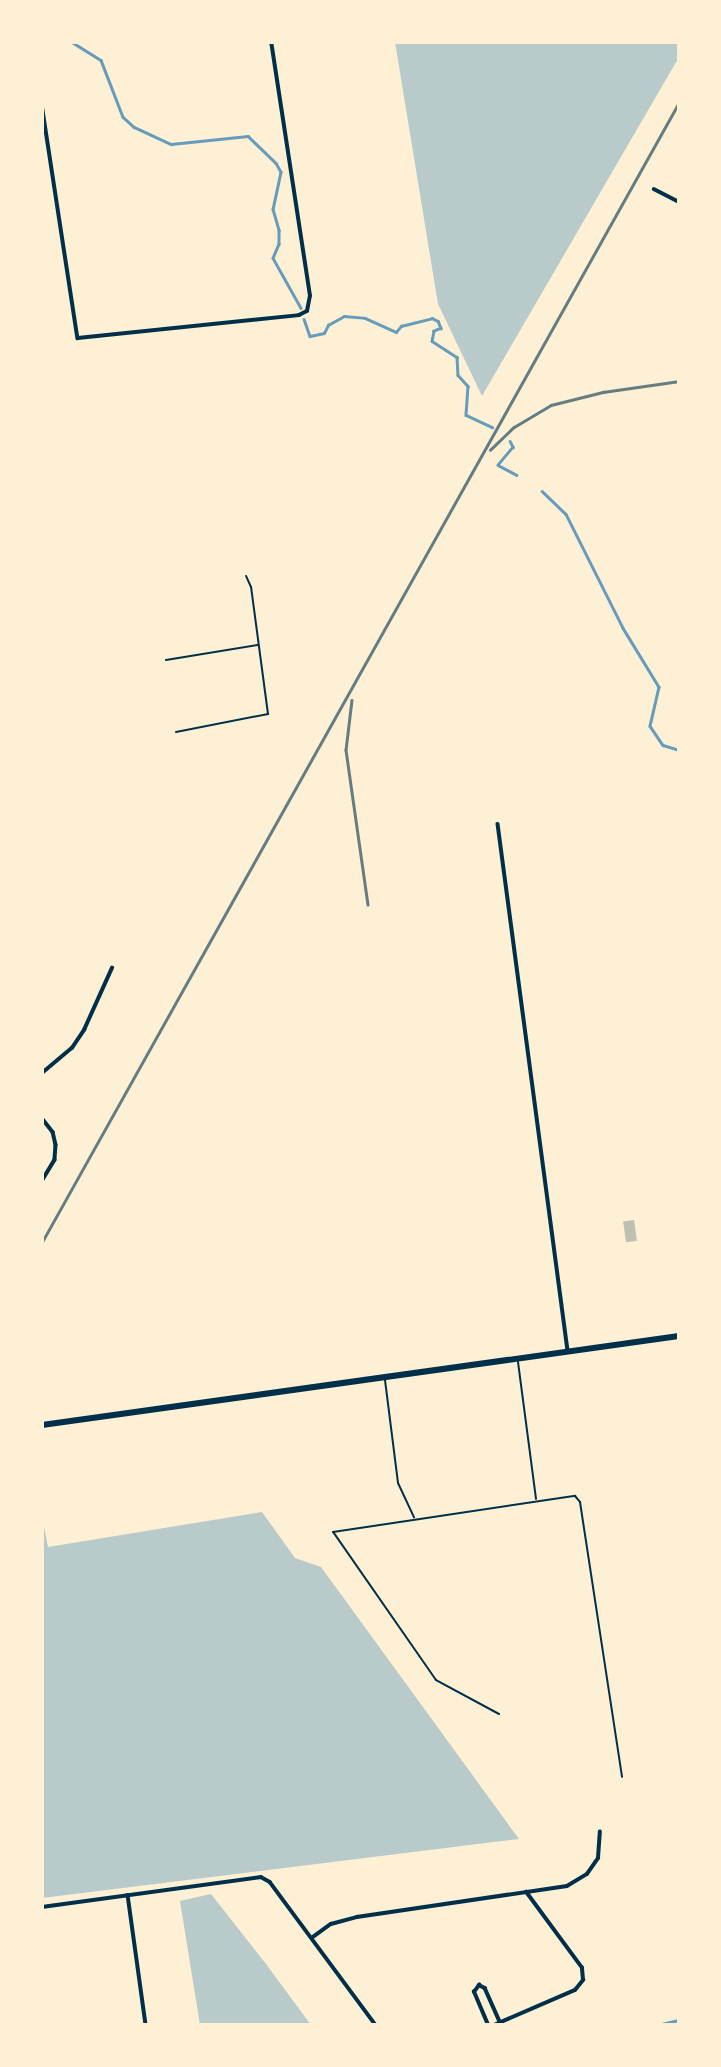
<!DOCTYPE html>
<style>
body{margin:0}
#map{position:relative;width:721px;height:2067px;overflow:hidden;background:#fdf0d5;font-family:"Crimson Pro",serif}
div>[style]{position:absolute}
.green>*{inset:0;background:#b9caca}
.stream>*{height:2.5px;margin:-1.25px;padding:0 1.25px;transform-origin:1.25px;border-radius:1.25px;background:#669bbc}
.building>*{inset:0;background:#bec0b2;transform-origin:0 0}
.service>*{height:2px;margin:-1px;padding:0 1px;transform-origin:1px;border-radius:1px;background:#003049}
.minor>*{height:3.5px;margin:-1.75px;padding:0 1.75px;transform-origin:1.75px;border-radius:1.75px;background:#003049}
.primary>*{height:6px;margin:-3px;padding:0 3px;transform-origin:3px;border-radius:3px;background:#003049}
.rail>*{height:2.5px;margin:-1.25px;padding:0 1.25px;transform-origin:1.25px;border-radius:1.25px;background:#657d81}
span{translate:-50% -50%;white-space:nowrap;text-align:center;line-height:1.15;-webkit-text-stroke:7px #fdf0d5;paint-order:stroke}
.frame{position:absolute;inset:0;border:44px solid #fdf0d5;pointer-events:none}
</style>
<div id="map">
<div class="green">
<i style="clip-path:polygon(395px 42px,679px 42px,679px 57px,482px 396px,438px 304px)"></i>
<i style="clip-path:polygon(262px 1512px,295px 1558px,321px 1567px,519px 1839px,42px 1898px,42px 1516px,48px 1547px)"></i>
<i style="clip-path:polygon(211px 1894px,266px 1964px,311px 2025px,200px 2025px,180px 1901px)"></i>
</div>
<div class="stream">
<i style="left:72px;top:42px;width:34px;rotate:32deg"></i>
<i style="left:101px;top:60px;width:61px;rotate:68.9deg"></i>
<i style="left:123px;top:117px;width:15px;rotate:42deg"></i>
<i style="left:134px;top:127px;width:41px;rotate:24.7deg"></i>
<i style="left:171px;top:144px;width:77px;rotate:-5.9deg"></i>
<i style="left:248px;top:136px;width:39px;rotate:44deg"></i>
<i style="left:276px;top:163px;width:10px;rotate:61deg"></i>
<i style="left:281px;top:172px;width:38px;rotate:102deg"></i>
<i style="left:273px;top:209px;width:22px;rotate:74deg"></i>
<i style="left:279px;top:230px;width:14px;rotate:90deg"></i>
<i style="left:279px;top:244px;width:15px;rotate:113deg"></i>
<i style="left:273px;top:258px;width:57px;rotate:60.8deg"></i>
<i style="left:304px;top:319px;width:18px;rotate:71deg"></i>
<i style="left:310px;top:336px;width:14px;rotate:-12deg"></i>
<i style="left:324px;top:333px;width:9px;rotate:-63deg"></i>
<i style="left:328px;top:325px;width:18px;rotate:-29deg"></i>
<i style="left:344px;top:316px;width:21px;rotate:5deg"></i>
<i style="left:365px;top:318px;width:34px;rotate:24deg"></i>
<i style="left:396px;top:332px;width:8px;rotate:-50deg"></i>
<i style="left:401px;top:326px;width:32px;rotate:-14deg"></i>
<i style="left:432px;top:318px;width:7px;rotate:27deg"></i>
<i style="left:438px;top:321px;width:8px;rotate:67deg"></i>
<i style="left:441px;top:328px;width:8px;rotate:157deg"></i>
<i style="left:434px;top:331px;width:10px;rotate:101deg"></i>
<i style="left:432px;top:341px;width:30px;rotate:33deg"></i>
<i style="left:457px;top:357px;width:18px;rotate:87deg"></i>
<i style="left:458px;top:375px;width:15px;rotate:48deg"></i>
<i style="left:468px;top:386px;width:29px;rotate:94deg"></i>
<i style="left:466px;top:415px;width:29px;rotate:25deg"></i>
<i style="left:510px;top:441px;width:7px;rotate:63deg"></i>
<i style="left:513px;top:447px;width:23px;rotate:130deg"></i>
<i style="left:498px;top:465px;width:21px;rotate:28deg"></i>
<i style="left:542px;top:491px;width:33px;rotate:44deg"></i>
<i style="left:566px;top:514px;width:127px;rotate:63.4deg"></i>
<i style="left:623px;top:628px;width:69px;rotate:58.6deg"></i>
<i style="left:659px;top:687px;width:40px;rotate:103deg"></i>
<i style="left:650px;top:726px;width:23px;rotate:56deg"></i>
<i style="left:663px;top:745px;width:17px;rotate:17deg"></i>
<i style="left:657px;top:2025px;width:23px;rotate:-13deg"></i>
</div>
<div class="building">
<i style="left:634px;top:1220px;width:21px;height:11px;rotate:82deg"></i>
</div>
<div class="service">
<i style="left:166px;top:660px;width:93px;rotate:-9.3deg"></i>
<i style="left:176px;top:732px;width:94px;rotate:-11.1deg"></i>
<i style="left:268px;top:714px;width:128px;rotate:-97.6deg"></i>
<i style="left:251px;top:587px;width:12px;rotate:-114deg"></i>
<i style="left:518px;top:1362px;width:138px;rotate:82.5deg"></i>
<i style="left:385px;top:1380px;width:104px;rotate:82.8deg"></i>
<i style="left:398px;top:1483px;width:38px;rotate:65deg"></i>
<i style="left:499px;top:1714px;width:72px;rotate:-151.6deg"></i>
<i style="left:436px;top:1680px;width:180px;rotate:-124.8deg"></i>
<i style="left:333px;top:1532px;width:245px;rotate:-8.5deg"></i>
<i style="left:575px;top:1496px;width:8px;rotate:50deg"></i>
<i style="left:580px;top:1502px;width:278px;rotate:81.3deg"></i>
</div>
<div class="minor">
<i style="left:42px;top:104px;width:237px;rotate:81.3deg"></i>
<i style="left:78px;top:338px;width:222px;rotate:-5.9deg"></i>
<i style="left:299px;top:315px;width:9px;rotate:-27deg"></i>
<i style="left:307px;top:311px;width:15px;rotate:-79deg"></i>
<i style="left:310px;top:296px;width:257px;rotate:-98.7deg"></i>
<i style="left:654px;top:189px;width:28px;rotate:27deg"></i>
<i style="left:498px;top:824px;width:532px;rotate:82.43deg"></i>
<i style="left:42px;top:1073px;width:39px;rotate:-40deg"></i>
<i style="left:72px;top:1048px;width:22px;rotate:-56deg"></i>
<i style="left:84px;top:1030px;width:68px;rotate:-65.7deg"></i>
<i style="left:42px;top:1118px;width:18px;rotate:52deg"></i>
<i style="left:53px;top:1132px;width:13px;rotate:77deg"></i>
<i style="left:56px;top:1145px;width:15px;rotate:94deg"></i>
<i style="left:55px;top:1160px;width:26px;rotate:121deg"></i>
<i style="left:128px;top:1895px;width:131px;rotate:82.1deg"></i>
<i style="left:42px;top:1907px;width:221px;rotate:-7.8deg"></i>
<i style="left:261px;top:1877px;width:10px;rotate:29deg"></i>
<i style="left:270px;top:1882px;width:178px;rotate:53.5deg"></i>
<i style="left:313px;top:1937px;width:22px;rotate:-36deg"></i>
<i style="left:331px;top:1924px;width:27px;rotate:-15deg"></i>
<i style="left:357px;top:1917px;width:212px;rotate:-8.4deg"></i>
<i style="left:567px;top:1886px;width:23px;rotate:-31deg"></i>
<i style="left:587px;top:1874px;width:19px;rotate:-55deg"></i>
<i style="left:598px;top:1858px;width:26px;rotate:-86deg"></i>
<i style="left:488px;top:2025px;width:36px;rotate:-113deg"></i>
<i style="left:474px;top:1992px;width:9px;rotate:-54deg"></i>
<i style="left:479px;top:1985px;width:7px;rotate:27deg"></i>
<i style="left:485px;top:1988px;width:37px;rotate:66deg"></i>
<i style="left:494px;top:2025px;width:88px;rotate:-23.4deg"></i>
<i style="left:575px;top:1990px;width:13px;rotate:-51deg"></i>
<i style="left:583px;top:1980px;width:12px;rotate:-95deg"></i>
<i style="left:582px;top:1968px;width:94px;rotate:-126.4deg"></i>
</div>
<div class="primary">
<i style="left:42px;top:1425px;width:643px;rotate:-7.95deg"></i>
</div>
<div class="rail">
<i style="left:490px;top:450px;width:33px;rotate:-44deg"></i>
<i style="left:514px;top:427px;width:43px;rotate:-30.7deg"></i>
<i style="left:551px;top:405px;width:54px;rotate:-14deg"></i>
<i style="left:603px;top:392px;width:77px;rotate:-8.2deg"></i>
<i style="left:352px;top:700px;width:50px;rotate:96.8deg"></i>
<i style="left:346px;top:750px;width:156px;rotate:81.9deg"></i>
<i style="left:42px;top:1242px;width:1306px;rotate:-60.8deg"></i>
</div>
<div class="frame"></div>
</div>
